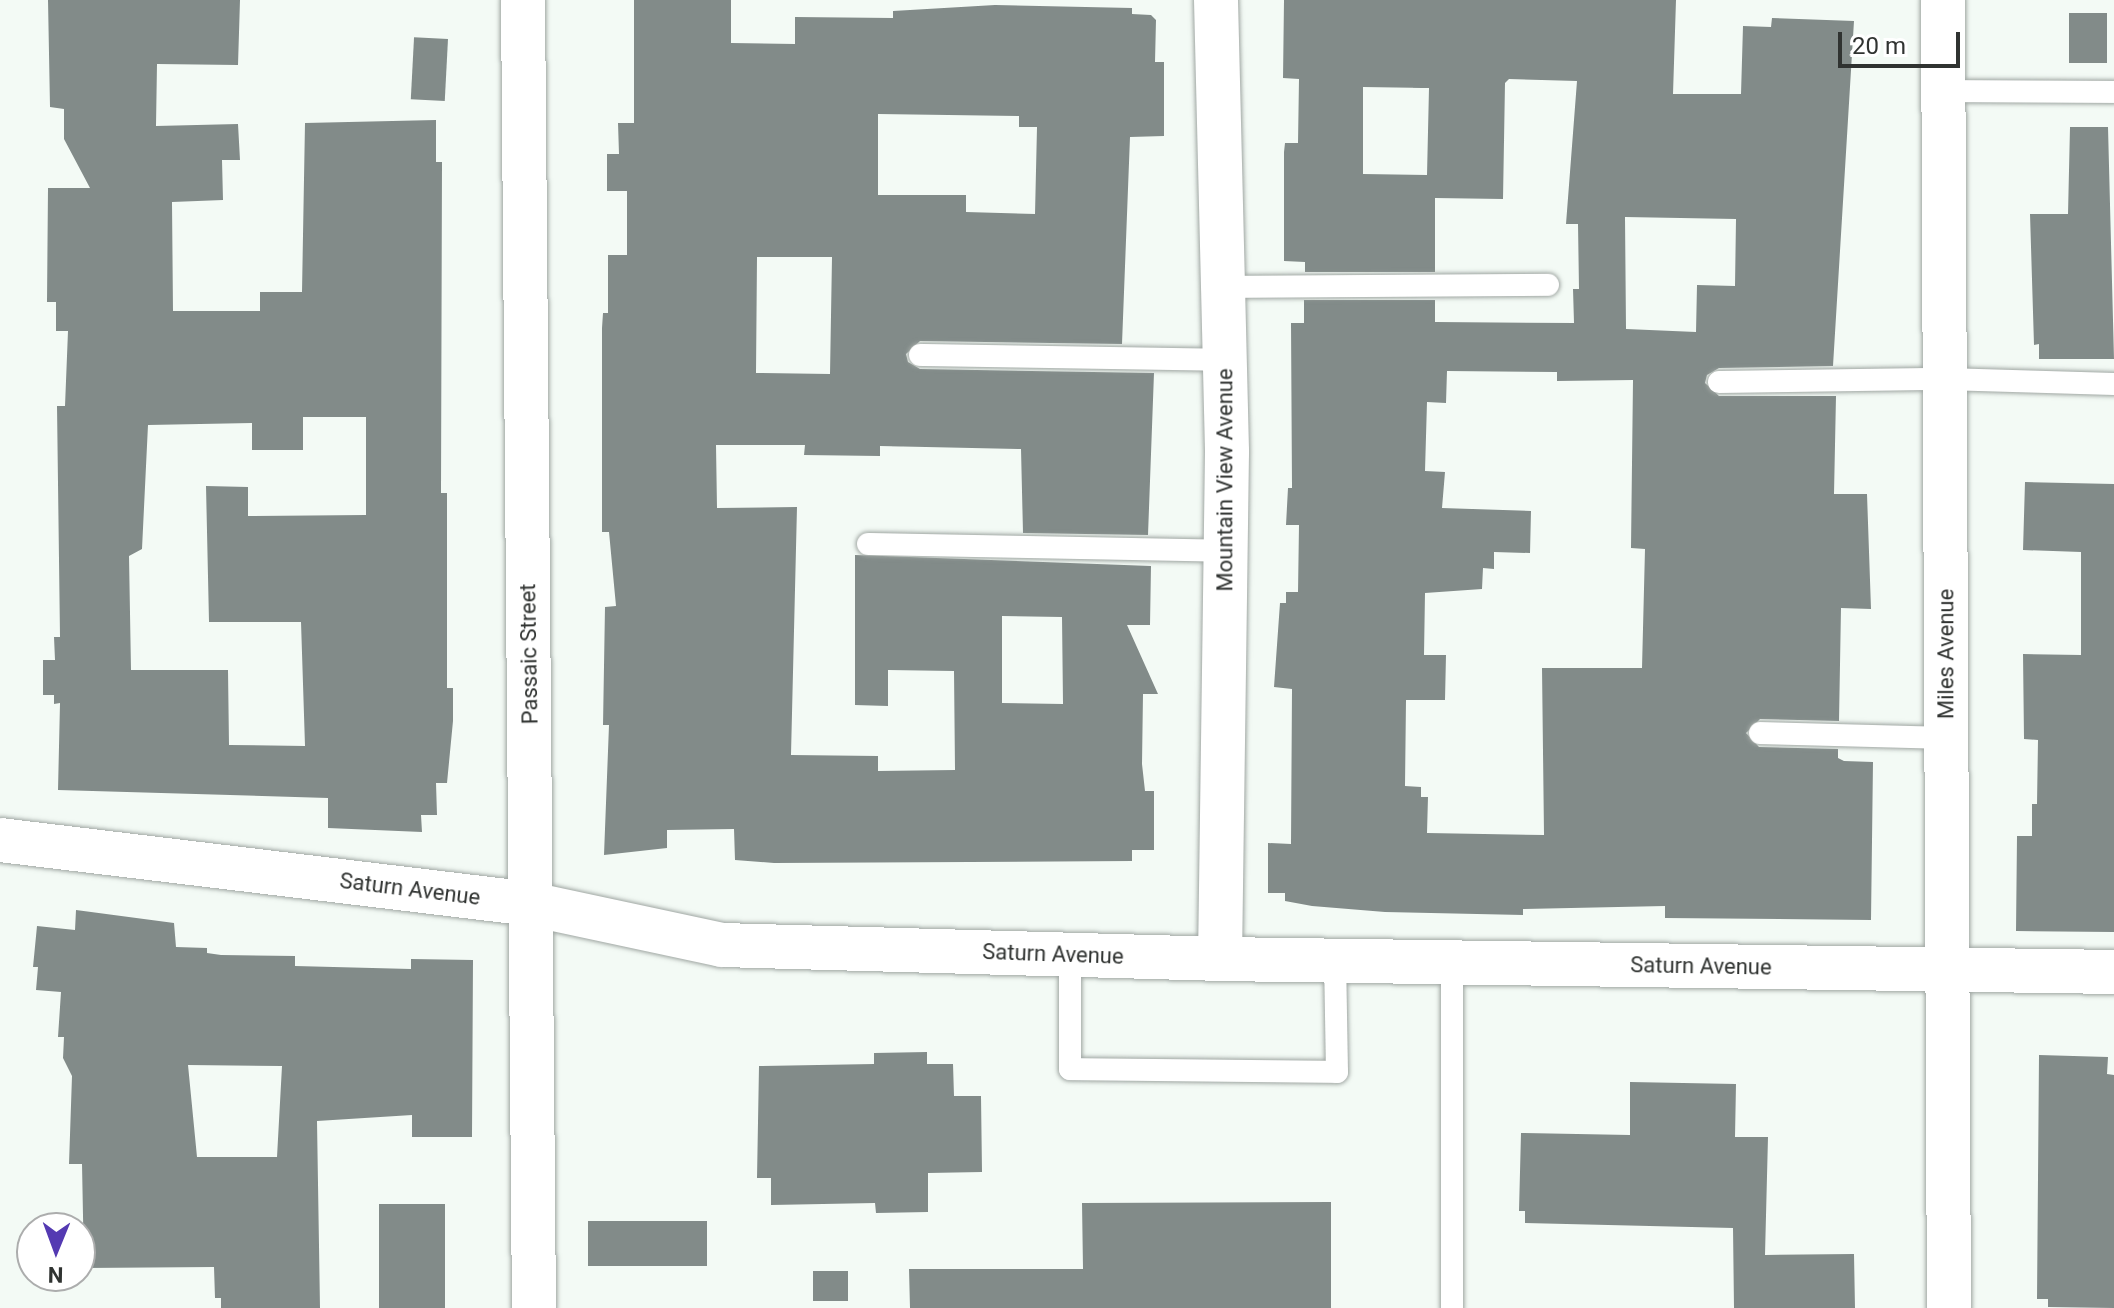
<!DOCTYPE html>
<style>
body{margin:0}
#map{position:relative;width:2114px;height:1308px;overflow:hidden;background:#f3faf5;font-family:Roboto,sans-serif}
div>[style]{position:absolute}
.building>*{inset:0;background:#828b89;transform-origin:0 0}
.roads{filter:drop-shadow(0 0 2px #a0a7a3) drop-shadow(0 0 2px #a0a7a3)}
.service>*{height:22px;margin:-11px;padding:0 11px;transform-origin:11px;border-radius:11px;background:#fff}
.minor>*{height:44px;margin:-22px;padding:0 22px;transform-origin:22px;border-radius:22px;background:#fff}
.tertiary>*{height:44px;margin:-22px;padding:0 22px;transform-origin:22px;border-radius:22px;background:#fff}
.secondary>*{height:44px;margin:-22px;padding:0 22px;transform-origin:22px;border-radius:22px;background:#fff}
span{translate:-50% -50%;white-space:nowrap;text-align:center;line-height:1.15;-webkit-text-stroke:6px #fff;paint-order:stroke}
.street-label{font-size:22px;color:#303331}
.north{position:absolute;left:16px;top:1212px;width:80px;height:80px;box-sizing:border-box;background:#fff;border:2px solid #acadad;border-radius:50%;rotate:181deg;font-size:22px;font-weight:700;line-height:32px;text-align:center;color:#303331}
.north::after{content:'';display:block;margin:auto;width:28px;height:36px;background:#543ab2;clip-path:polygon(50% 0,100% 100%,50% 72%,0 100%)}
.scale{position:absolute;left:1838px;top:32px;width:122px;height:36px;box-sizing:border-box;border:4px solid #303331;border-top:0;padding-left:10px;font-size:24px;line-height:28px;white-space:nowrap;color:#303331;-webkit-text-stroke:6px #fff;paint-order:stroke}
</style>
<div id="map">
<div class="building">
<i style="clip-path:polygon(evenodd,48px 0,240px 0,238px 65px,157px 64px,156px 126px,238px 124px,240px 160px,222px 160px,223px 200px,172px 202px,173px 311px,260px 311px,260px 292px,302px 292px,305px 123px,436px 120px,436px 162px,442px 162px,441px 493px,447px 493px,447px 688px,453px 688px,453px 721px,447px 783px,436px 783px,437px 815px,421px 815px,422px 832px,328px 828px,328px 798px,58px 790px,60px 703px,54px 704px,54px 695px,43px 695px,43px 660px,55px 660px,54px 637px,60px 637px,57px 406px,65px 406px,68px 331px,56px 331px,56px 302px,47px 302px,48px 188px,90px 188px,64px 139px,64px 109px,50px 107px,48px 0,303px 417px,366px 417px,366px 515px,248px 516px,248px 487px,206px 486px,209px 622px,301px 622px,305px 746px,229px 745px,228px 670px,131px 670px,129px 556px,142px 549px,148px 425px,252px 423px,252px 450px,303px 450px,303px 417px)"></i>
<i style="clip-path:polygon(evenodd,634px 0,731px 0,731px 43px,795px 44px,795px 17px,893px 18px,893px 11px,995px 5px,1132px 8px,1132px 14px,1151px 15px,1156px 20px,1155px 62px,1164px 62px,1164px 136px,1130px 137px,1122px 344px,920px 341px,906px 354px,908px 362px,920px 369px,1154px 373px,1148px 535px,1023px 533px,1021px 449px,880px 446px,880px 456px,804px 455px,805px 445px,716px 445px,717px 508px,797px 507px,791px 755px,878px 756px,878px 771px,955px 770px,954px 671px,888px 670px,888px 706px,855px 705px,855px 555px,1151px 566px,1150px 625px,1127px 625px,1158px 694px,1143px 694px,1142px 764px,1145px 791px,1154px 791px,1154px 850px,1132px 850px,1132px 861px,774px 863px,735px 860px,734px 829px,667px 830px,667px 848px,604px 855px,609px 725px,603px 725px,605px 607px,616px 606px,609px 532px,602px 532px,602px 328px,603px 313px,608px 313px,608px 255px,627px 255px,627px 191px,607px 191px,607px 154px,619px 154px,618px 123px,634px 123px,634px 0,878px 114px,1019px 116px,1019px 127px,1037px 127px,1035px 214px,966px 212px,966px 195px,878px 195px,878px 114px,634px 0,757px 257px,832px 257px,830px 374px,756px 373px,757px 257px,634px 0,1002px 616px,1062px 617px,1063px 704px,1002px 703px,1002px 616px)"></i>
<i style="clip-path:polygon(evenodd,1284px 0,1676px 0,1673px 94px,1741px 94px,1743px 26px,1771px 27px,1772px 18px,1854px 21px,1833px 366px,1719px 368px,1707px 375px,1705px 383px,1719px 396px,1836px 396px,1834px 494px,1867px 494px,1871px 609px,1841px 608px,1839px 721px,1760px 719px,1746px 733px,1759px 747px,1838px 749px,1838px 758px,1844px 761px,1873px 762px,1871px 920px,1665px 918px,1665px 906px,1523px 909px,1523px 915px,1385px 912px,1312px 906px,1285px 901px,1285px 893px,1268px 893px,1268px 843px,1291px 844px,1292px 689px,1274px 687px,1280px 603px,1286px 603px,1286px 592px,1298px 592px,1299px 525px,1286px 525px,1288px 488px,1292px 488px,1291px 323px,1304px 323px,1304px 300px,1435px 300px,1435px 322px,1574px 323px,1573px 289px,1579px 289px,1578px 224px,1566px 224px,1577px 81px,1509px 79px,1505px 83px,1503px 199px,1435px 198px,1435px 272px,1305px 272px,1305px 262px,1284px 261px,1284px 152px,1285px 143px,1298px 143px,1299px 79px,1283px 78px,1284px 0,1363px 87px,1429px 88px,1427px 175px,1363px 174px,1363px 87px,1284px 0,1625px 217px,1736px 219px,1735px 286px,1697px 285px,1696px 332px,1626px 329px,1625px 217px,1284px 0,1447px 371px,1557px 372px,1557px 381px,1633px 380px,1631px 548px,1645px 549px,1642px 668px,1542px 668px,1544px 835px,1427px 833px,1428px 797px,1421px 797px,1421px 787px,1405px 786px,1406px 700px,1445px 700px,1446px 655px,1424px 655px,1425px 593px,1482px 589px,1483px 568px,1494px 569px,1494px 552px,1530px 553px,1531px 511px,1442px 508px,1445px 472px,1425px 471px,1427px 402px,1446px 403px,1447px 371px)"></i>
<i style="left:2069px;top:13px;width:38px;height:50px"></i>
<i style="left:448px;top:39px;width:62px;height:34px;rotate:93deg"></i>
<i style="clip-path:polygon(2070px 127px,2108px 127px,2114px 359px,2039px 359px,2039px 344px,2034px 345px,2030px 214px,2068px 214px)"></i>
<i style="clip-path:polygon(2025px 482px,2114px 484px,2114px 932px,2016px 931px,2017px 836px,2032px 836px,2032px 804px,2037px 804px,2038px 740px,2024px 739px,2023px 654px,2081px 655px,2081px 552px,2023px 550px)"></i>
<i style="clip-path:polygon(evenodd,76px 910px,174px 923px,176px 947px,207px 948px,207px 953px,221px 955px,295px 956px,295px 966px,411px 969px,411px 959px,473px 960px,472px 1137px,412px 1137px,412px 1115px,317px 1121px,320px 1308px,221px 1308px,221px 1298px,215px 1298px,214px 1267px,84px 1268px,82px 1164px,69px 1164px,72px 1076px,63px 1058px,64px 1037px,58px 1037px,61px 992px,36px 990px,38px 967px,33px 967px,37px 926px,75px 930px,76px 910px,188px 1065px,282px 1066px,277px 1157px,197px 1157px,188px 1065px)"></i>
<i style="clip-path:polygon(927px 1052px,927px 1064px,953px 1064px,954px 1096px,981px 1096px,982px 1172px,928px 1173px,928px 1212px,876px 1213px,875px 1203px,771px 1205px,771px 1178px,757px 1178px,759px 1066px,874px 1064px,874px 1053px)"></i>
<i style="clip-path:polygon(2039px 1055px,2108px 1057px,2107px 1074px,2114px 1075px,2114px 1308px,2048px 1307px,2048px 1299px,2037px 1299px)"></i>
<i style="clip-path:polygon(1630px 1082px,1736px 1084px,1735px 1137px,1768px 1137px,1765px 1255px,1854px 1254px,1855px 1308px,1734px 1308px,1733px 1228px,1525px 1223px,1525px 1211px,1519px 1211px,1521px 1133px,1630px 1135px)"></i>
<i style="clip-path:polygon(1331px 1202px,1331px 1308px,910px 1308px,909px 1269px,1083px 1269px,1082px 1203px)"></i>
<i style="left:445px;top:1204px;width:104px;height:66px;rotate:90deg"></i>
<i style="left:588px;top:1221px;width:119px;height:45px"></i>
<i style="left:813px;top:1271px;width:35px;height:30px"></i>
</div>
<div class="roads">
<div class="service">
<i style="left:1944px;top:91px;width:170px;rotate:0.3deg"></i>
<i style="left:1223px;top:287px;width:325px;rotate:-0.4deg"></i>
<i style="left:920px;top:355px;width:304px;rotate:0.9deg"></i>
<i style="left:1719px;top:382px;width:226px;rotate:-0.8deg"></i>
<i style="left:1945px;top:379px;width:169px;rotate:1.7deg"></i>
<i style="left:868px;top:544px;width:358px;rotate:1.1deg"></i>
<i style="left:1760px;top:733px;width:187px;rotate:1.5deg"></i>
<i style="left:1070px;top:955px;width:114px;rotate:90deg"></i>
<i style="left:1070px;top:1069px;width:267px;rotate:0.6deg"></i>
<i style="left:1337px;top:1072px;width:111px;rotate:-91deg"></i>
<i style="left:1452px;top:1308px;width:345px;rotate:-90deg"></i>
</div>
<div class="minor">
<i style="left:523px;top:0;width:1308px;rotate:89.52deg"></i>
<i style="left:1216px;top:0;width:452px;rotate:88.6deg"></i>
<i style="left:1227px;top:452px;width:507px;rotate:90.79deg"></i>
</div>
<div class="tertiary">
<i style="left:0;top:840px;width:535px;rotate:6.87deg"></i>
<i style="left:531px;top:904px;width:195px;rotate:12.1deg"></i>
<i style="left:722px;top:945px;width:498px;rotate:1.6deg"></i>
<i style="left:1220px;top:959px;width:894px;rotate:0.83deg"></i>
</div>
<div class="secondary">
<i style="left:1943px;top:0;width:1308px;rotate:89.74deg"></i>
</div>
</div>
<div class="street-label">
<span style="left:1225px;top:480px;rotate:-90deg">Mountain View Avenue</span>
<span style="left:529px;top:654px;rotate:-91deg">Passaic Street</span>
<span style="left:1946px;top:654px;rotate:-90deg">Miles Avenue</span>
<span style="left:410px;top:889px;rotate:7deg">Saturn Avenue</span>
<span style="left:1053px;top:954px;rotate:2deg">Saturn Avenue</span>
<span style="left:1701px;top:966px;rotate:1deg">Saturn Avenue</span>
</div>
<div class="north">N</div>
<div class="scale">20 m</div>
</div>
